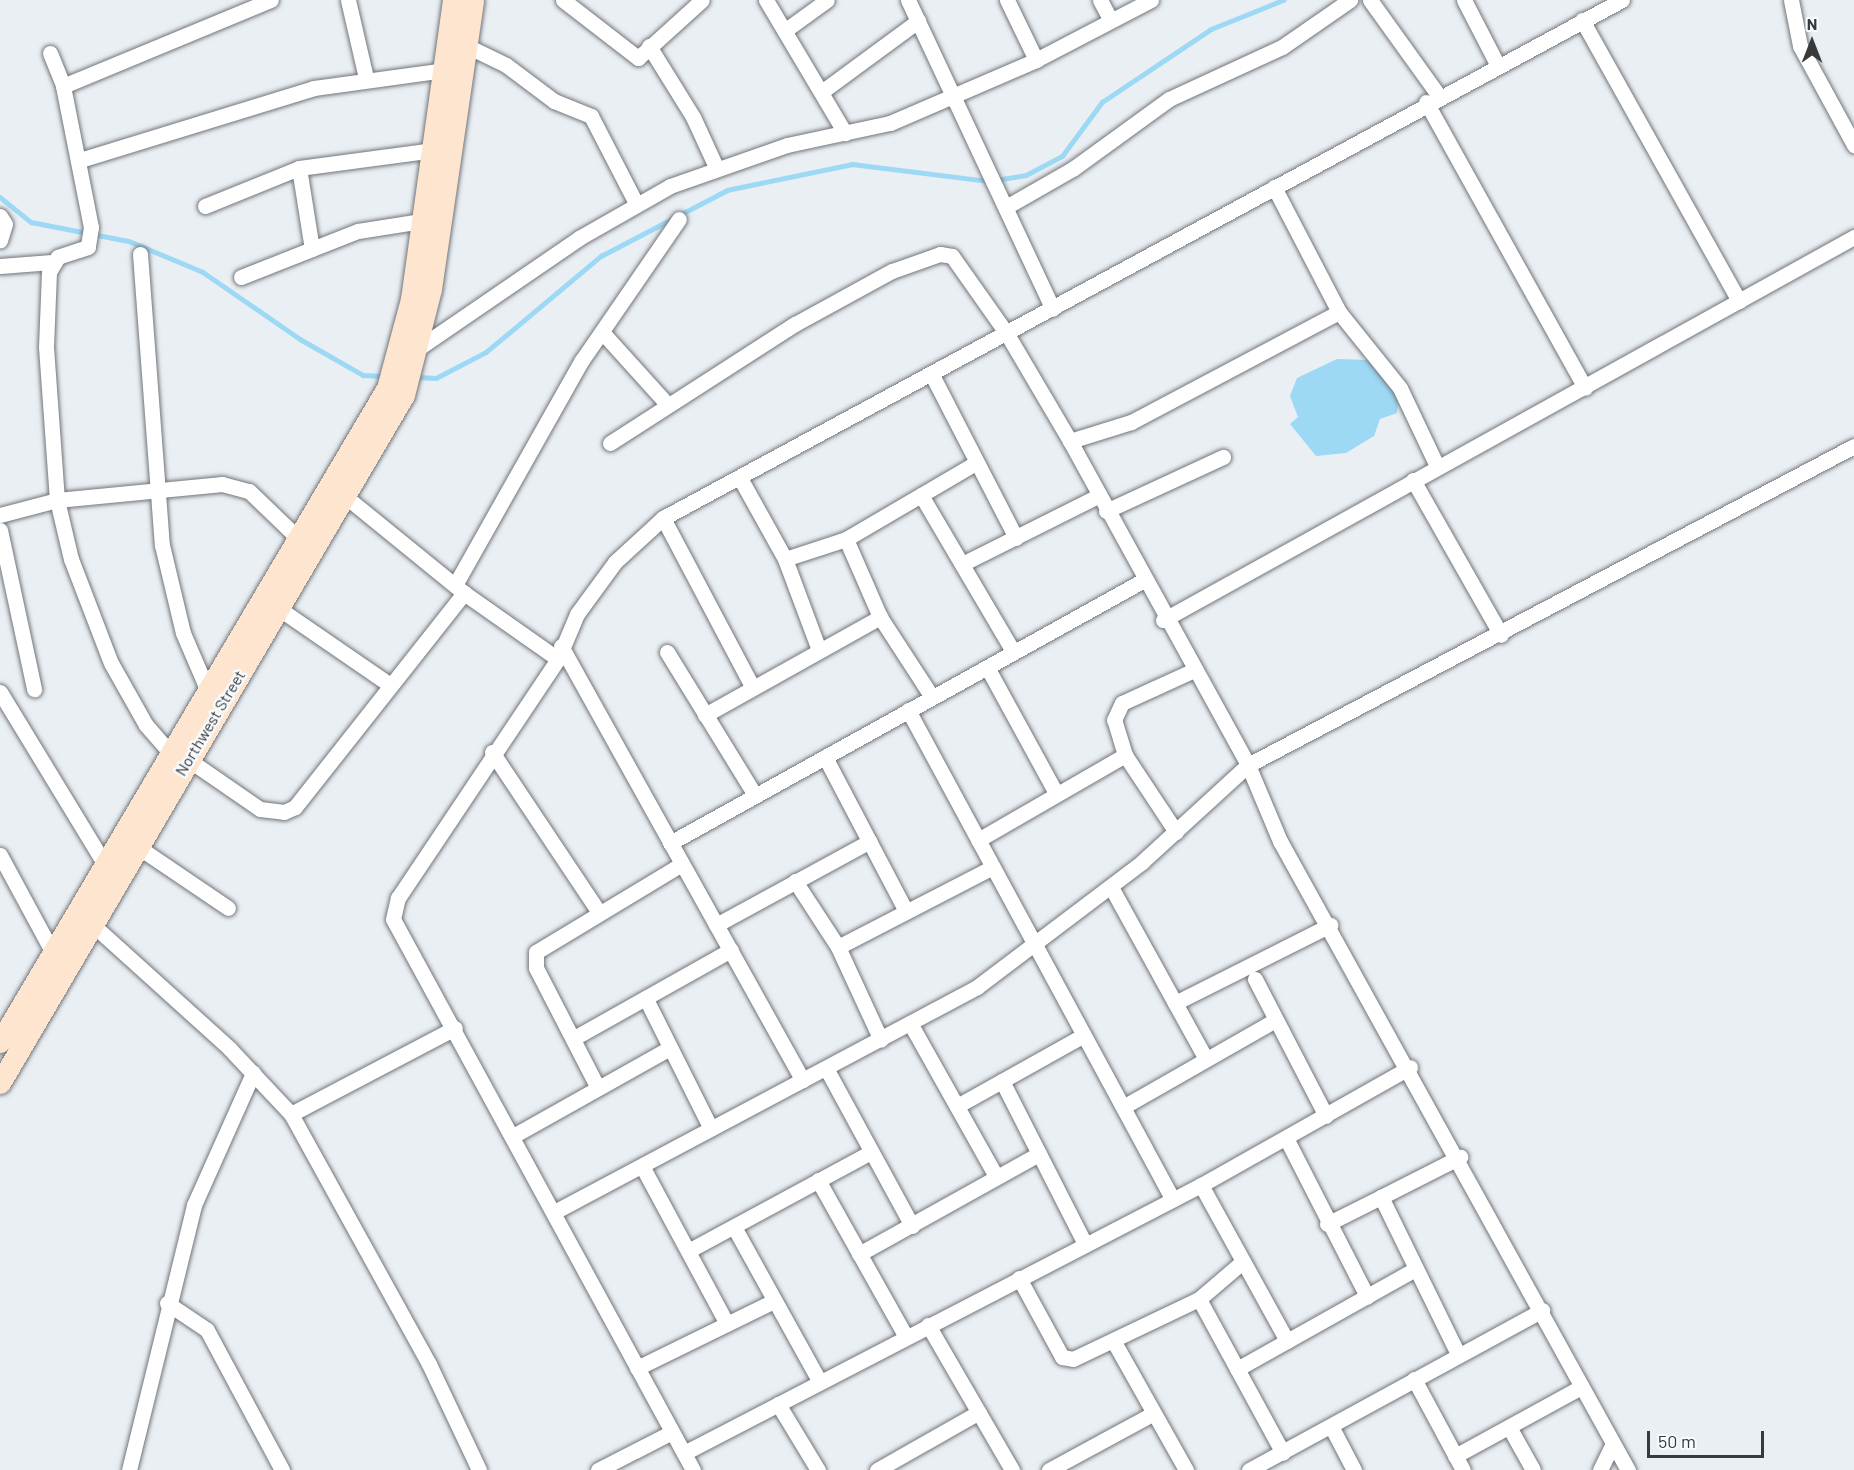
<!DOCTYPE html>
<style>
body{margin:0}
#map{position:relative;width:1854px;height:1470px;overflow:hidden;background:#eaeff4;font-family:Barlow,sans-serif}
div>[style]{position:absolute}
.water>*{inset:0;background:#9dd8f5}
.stream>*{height:4.5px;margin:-2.25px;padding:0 2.25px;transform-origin:2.25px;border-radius:2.25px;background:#9dd8f5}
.roads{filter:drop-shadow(0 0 2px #71757a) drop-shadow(0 0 2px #71757a)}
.minor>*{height:15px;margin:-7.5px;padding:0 7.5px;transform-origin:7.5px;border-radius:7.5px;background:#fff}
.secondary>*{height:21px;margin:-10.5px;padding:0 10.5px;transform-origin:10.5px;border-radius:10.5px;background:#fde5cf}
span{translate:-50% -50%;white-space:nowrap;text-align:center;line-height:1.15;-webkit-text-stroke:5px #f9fcff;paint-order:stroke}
.street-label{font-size:16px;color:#37393b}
.north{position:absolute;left:1782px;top:12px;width:60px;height:60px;-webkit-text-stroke:4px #f9fcff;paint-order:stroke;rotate:0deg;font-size:16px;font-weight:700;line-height:24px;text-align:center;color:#37393b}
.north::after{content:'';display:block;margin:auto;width:21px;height:27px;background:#37393b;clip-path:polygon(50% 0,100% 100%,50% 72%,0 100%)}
.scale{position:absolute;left:1647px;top:1431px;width:117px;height:27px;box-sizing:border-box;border:3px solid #37393b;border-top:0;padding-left:8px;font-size:18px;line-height:21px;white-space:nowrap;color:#37393b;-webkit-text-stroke:4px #f9fcff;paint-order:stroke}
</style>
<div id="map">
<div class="water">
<i style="clip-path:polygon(1337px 359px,1369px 360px,1399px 396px,1397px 413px,1380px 419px,1374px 436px,1346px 453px,1316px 456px,1290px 424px,1298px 417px,1290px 396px,1297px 378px)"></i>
</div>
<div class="stream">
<i style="left:0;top:197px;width:40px;rotate:39deg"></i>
<i style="left:31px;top:222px;width:100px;rotate:11deg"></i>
<i style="left:129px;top:241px;width:80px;rotate:22.7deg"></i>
<i style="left:203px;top:272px;width:118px;rotate:34.6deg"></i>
<i style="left:300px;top:339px;width:73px;rotate:29.7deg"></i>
<i style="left:363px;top:375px;width:20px;rotate:3deg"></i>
<i style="left:416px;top:377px;width:20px;rotate:3deg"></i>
<i style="left:436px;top:378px;width:56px;rotate:-27.5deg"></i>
<i style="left:486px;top:352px;width:150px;rotate:-39.9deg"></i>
<i style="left:601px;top:256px;width:142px;rotate:-27.6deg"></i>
<i style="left:727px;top:190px;width:128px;rotate:-11.7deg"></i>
<i style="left:852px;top:164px;width:138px;rotate:7.1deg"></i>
<i style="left:989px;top:181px;width:37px;rotate:-9deg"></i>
<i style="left:1026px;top:175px;width:41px;rotate:-27.8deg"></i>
<i style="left:1062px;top:156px;width:67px;rotate:-53.5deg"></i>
<i style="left:1102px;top:102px;width:131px;rotate:-33.8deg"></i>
<i style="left:1211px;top:29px;width:78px;rotate:-21.9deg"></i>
</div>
<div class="roads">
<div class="minor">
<i style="left:348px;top:0;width:80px;rotate:77deg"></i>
<i style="left:563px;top:0;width:95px;rotate:37.7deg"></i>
<i style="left:638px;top:58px;width:86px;rotate:-42.2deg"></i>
<i style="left:766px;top:0;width:155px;rotate:59.3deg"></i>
<i style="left:908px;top:0;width:341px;rotate:64.9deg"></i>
<i style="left:1007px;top:0;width:67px;rotate:64.2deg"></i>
<i style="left:1100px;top:0;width:21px;rotate:62deg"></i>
<i style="left:1370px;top:0;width:118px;rotate:54.3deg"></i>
<i style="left:1464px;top:0;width:74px;rotate:62.7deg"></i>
<i style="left:1791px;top:0;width:47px;rotate:78.9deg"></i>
<i style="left:1800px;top:46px;width:113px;rotate:61.4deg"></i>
<i style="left:1582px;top:20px;width:322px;rotate:60.8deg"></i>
<i style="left:787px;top:29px;width:49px;rotate:-35.9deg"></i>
<i style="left:467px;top:46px;width:43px;rotate:26deg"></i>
<i style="left:506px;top:65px;width:60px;rotate:36.9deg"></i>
<i style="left:554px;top:101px;width:40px;rotate:22deg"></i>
<i style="left:591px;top:116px;width:98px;rotate:62.7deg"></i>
<i style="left:649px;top:46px;width:84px;rotate:58.2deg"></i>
<i style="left:693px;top:117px;width:55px;rotate:65.3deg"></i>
<i style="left:50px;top:53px;width:35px;rotate:68deg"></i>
<i style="left:63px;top:86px;width:144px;rotate:78.8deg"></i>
<i style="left:91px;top:227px;width:20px;rotate:99deg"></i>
<i style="left:88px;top:247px;width:32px;rotate:162deg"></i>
<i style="left:58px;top:257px;width:17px;rotate:121deg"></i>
<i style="left:49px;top:272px;width:75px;rotate:92.3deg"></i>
<i style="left:46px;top:347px;width:153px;rotate:85.9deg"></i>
<i style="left:57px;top:500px;width:61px;rotate:76.7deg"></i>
<i style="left:71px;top:559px;width:111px;rotate:69deg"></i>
<i style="left:111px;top:663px;width:71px;rotate:60.6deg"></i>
<i style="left:146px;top:725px;width:35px;rotate:49deg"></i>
<i style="left:63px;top:86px;width:225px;rotate:-22.5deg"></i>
<i style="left:824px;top:90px;width:117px;rotate:-36.3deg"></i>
<i style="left:1426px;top:102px;width:327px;rotate:60.9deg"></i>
<i style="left:80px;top:160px;width:245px;rotate:-17.1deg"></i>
<i style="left:314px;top:88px;width:133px;rotate:-7.8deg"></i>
<i style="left:299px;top:168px;width:82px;rotate:80.9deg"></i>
<i style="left:1274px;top:187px;width:141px;rotate:62.5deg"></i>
<i style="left:1339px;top:312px;width:97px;rotate:51.2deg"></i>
<i style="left:1400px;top:388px;width:86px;rotate:64.6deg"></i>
<i style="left:205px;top:206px;width:101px;rotate:-22deg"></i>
<i style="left:299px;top:168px;width:136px;rotate:-7.6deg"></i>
<i style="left:1006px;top:207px;width:78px;rotate:-29.8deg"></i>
<i style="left:1074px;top:168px;width:117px;rotate:-36deg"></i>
<i style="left:1169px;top:99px;width:124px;rotate:-24.7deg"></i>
<i style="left:1282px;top:47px;width:83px;rotate:-34.7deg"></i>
<i style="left:0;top:216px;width:9px;rotate:58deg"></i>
<i style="left:5px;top:224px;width:17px;rotate:107deg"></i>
<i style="left:140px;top:254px;width:292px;rotate:85.7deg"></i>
<i style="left:162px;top:545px;width:90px;rotate:76.6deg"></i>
<i style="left:183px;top:633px;width:61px;rotate:66.8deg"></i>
<i style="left:0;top:266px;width:52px;rotate:-4.4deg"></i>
<i style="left:241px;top:277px;width:126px;rotate:-21.5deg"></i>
<i style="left:358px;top:231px;width:64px;rotate:-9deg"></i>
<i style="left:602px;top:332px;width:98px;rotate:47.9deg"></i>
<i style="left:420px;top:347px;width:193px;rotate:-34.4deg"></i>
<i style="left:579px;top:238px;width:105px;rotate:-29.7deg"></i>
<i style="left:670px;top:186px;width:124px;rotate:-19.3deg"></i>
<i style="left:787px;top:145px;width:105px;rotate:-12.1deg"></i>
<i style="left:890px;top:123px;width:159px;rotate:-23.3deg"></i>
<i style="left:1036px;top:60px;width:130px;rotate:-27.6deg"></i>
<i style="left:933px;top:377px;width:181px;rotate:62.7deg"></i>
<i style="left:1070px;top:441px;width:64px;rotate:-17.3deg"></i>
<i style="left:1131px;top:422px;width:235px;rotate:-27.9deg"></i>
<i style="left:610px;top:443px;width:220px;rotate:-32.8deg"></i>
<i style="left:795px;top:324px;width:111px;rotate:-28.7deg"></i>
<i style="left:892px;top:271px;width:51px;rotate:-19.5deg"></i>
<i style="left:940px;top:254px;width:12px;rotate:9deg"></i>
<i style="left:952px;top:256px;width:95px;rotate:54.8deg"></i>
<i style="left:1007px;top:334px;width:124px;rotate:59.5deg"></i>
<i style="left:1070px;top:441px;width:370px;rotate:61.2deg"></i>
<i style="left:1248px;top:765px;width:82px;rotate:67.2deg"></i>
<i style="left:1280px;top:841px;width:719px;rotate:61.05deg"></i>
<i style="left:740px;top:478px;width:93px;rotate:60.9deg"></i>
<i style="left:785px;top:559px;width:97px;rotate:69.5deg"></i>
<i style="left:1413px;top:480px;width:178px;rotate:60.4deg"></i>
<i style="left:921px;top:495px;width:181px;rotate:59.5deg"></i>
<i style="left:346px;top:497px;width:152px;rotate:39.1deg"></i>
<i style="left:464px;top:593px;width:115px;rotate:35.1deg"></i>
<i style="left:1106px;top:511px;width:129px;rotate:-24.8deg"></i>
<i style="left:0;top:515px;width:59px;rotate:-14.7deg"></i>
<i style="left:57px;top:500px;width:166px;rotate:-5.5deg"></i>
<i style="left:222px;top:484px;width:28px;rotate:15deg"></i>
<i style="left:249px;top:491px;width:71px;rotate:43.9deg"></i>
<i style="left:663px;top:518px;width:190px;rotate:62.1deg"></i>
<i style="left:0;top:530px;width:163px;rotate:77.9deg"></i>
<i style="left:846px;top:539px;width:85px;rotate:66.4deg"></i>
<i style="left:880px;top:617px;width:95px;rotate:57deg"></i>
<i style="left:785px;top:559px;width:64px;rotate:-18.2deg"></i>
<i style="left:846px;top:539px;width:148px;rotate:-30.4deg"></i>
<i style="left:962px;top:564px;width:152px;rotate:-26.6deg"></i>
<i style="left:455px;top:585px;width:258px;rotate:-60.6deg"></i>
<i style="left:582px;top:360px;width:171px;rotate:-55.5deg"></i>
<i style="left:281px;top:610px;width:132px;rotate:34.5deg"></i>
<i style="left:1163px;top:620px;width:790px;rotate:-29deg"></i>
<i style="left:561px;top:646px;width:497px;rotate:60.9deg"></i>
<i style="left:667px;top:652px;width:168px;rotate:58.4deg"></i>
<i style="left:987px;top:667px;width:144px;rotate:61.3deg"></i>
<i style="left:0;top:692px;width:206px;rotate:58.7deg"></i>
<i style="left:908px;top:710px;width:555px;rotate:61.59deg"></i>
<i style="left:705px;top:715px;width:201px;rotate:-29.2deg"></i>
<i style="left:492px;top:752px;width:191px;rotate:56.3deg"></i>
<i style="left:825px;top:757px;width:174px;rotate:62.3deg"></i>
<i style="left:186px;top:758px;width:90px;rotate:34.6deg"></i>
<i style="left:260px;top:809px;width:24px;rotate:7deg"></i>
<i style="left:284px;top:812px;width:12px;rotate:-24deg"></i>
<i style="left:295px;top:807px;width:273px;rotate:-51.7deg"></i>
<i style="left:1176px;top:832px;width:92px;rotate:-123.5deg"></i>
<i style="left:1125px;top:755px;width:37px;rotate:-107deg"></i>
<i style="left:1114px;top:720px;width:19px;rotate:-65deg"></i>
<i style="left:1122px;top:703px;width:77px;rotate:-24.6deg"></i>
<i style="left:978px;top:840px;width:170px;rotate:-30deg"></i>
<i style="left:670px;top:843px;width:542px;rotate:-29.02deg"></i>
<i style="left:141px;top:849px;width:105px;rotate:34.1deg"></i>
<i style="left:0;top:855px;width:114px;rotate:61.6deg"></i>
<i style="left:795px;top:881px;width:79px;rotate:56.9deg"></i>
<i style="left:838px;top:947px;width:102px;rotate:65.2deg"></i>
<i style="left:1111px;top:887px;width:196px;rotate:61.1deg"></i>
<i style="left:93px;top:925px;width:185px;rotate:42.1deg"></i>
<i style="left:230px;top:1049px;width:89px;rotate:46.8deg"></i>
<i style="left:291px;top:1114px;width:286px;rotate:61.1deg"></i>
<i style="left:429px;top:1364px;width:117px;rotate:64.7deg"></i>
<i style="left:716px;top:925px;width:175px;rotate:-28.6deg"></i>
<i style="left:838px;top:947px;width:174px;rotate:-27.3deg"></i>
<i style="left:1255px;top:979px;width:154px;rotate:62.6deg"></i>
<i style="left:646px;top:999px;width:145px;rotate:63.4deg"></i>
<i style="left:1175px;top:1003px;width:174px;rotate:-26.7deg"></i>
<i style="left:910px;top:1023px;width:176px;rotate:60.7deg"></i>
<i style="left:574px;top:1038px;width:180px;rotate:-29.3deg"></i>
<i style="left:826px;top:1068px;width:180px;rotate:61.4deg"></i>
<i style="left:1002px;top:1081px;width:183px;rotate:63deg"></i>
<i style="left:598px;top:1088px;width:135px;rotate:-117.3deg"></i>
<i style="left:536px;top:968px;width:16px;rotate:-90deg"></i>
<i style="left:536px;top:952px;width:170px;rotate:-31.1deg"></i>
<i style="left:957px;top:1106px;width:145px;rotate:-29.2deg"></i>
<i style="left:1123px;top:1107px;width:174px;rotate:-29.7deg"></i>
<i style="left:291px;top:1114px;width:185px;rotate:-27.7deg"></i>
<i style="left:513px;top:1136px;width:180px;rotate:-29.3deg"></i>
<i style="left:1286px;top:1138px;width:178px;rotate:62.9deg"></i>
<i style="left:642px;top:1166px;width:179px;rotate:61.7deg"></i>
<i style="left:818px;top:1180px;width:180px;rotate:60.7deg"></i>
<i style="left:1201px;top:1185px;width:178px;rotate:61.1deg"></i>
<i style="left:554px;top:1212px;width:479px;rotate:-28deg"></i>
<i style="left:977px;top:987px;width:207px;rotate:-37.1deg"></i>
<i style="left:1142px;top:862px;width:144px;rotate:-42.5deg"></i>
<i style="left:1248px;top:765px;width:685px;rotate:-27.76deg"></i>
<i style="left:1327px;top:1224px;width:60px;rotate:-26.6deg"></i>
<i style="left:734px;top:1227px;width:177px;rotate:61deg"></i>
<i style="left:688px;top:1251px;width:206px;rotate:-28.4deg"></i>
<i style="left:859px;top:1254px;width:206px;rotate:-29.1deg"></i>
<i style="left:1019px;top:1278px;width:90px;rotate:61.4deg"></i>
<i style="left:1062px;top:1357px;width:11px;rotate:10deg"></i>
<i style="left:1073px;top:1359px;width:140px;rotate:-25.5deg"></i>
<i style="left:1199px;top:1299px;width:55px;rotate:-40.6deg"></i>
<i style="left:1199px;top:1299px;width:175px;rotate:61.4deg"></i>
<i style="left:167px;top:1303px;width:48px;rotate:34deg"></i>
<i style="left:207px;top:1330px;width:159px;rotate:61.8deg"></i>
<i style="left:928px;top:1325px;width:168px;rotate:59.9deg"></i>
<i style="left:1114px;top:1342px;width:147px;rotate:60.6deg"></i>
<i style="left:1458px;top:1354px;width:175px;rotate:-116.1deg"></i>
<i style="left:1381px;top:1197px;width:89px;rotate:-26.9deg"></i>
<i style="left:637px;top:1368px;width:150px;rotate:-26.1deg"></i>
<i style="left:1237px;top:1369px;width:204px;rotate:-29.3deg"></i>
<i style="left:1414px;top:1379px;width:103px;rotate:61.7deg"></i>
<i style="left:778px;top:1404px;width:77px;rotate:58.8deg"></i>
<i style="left:1331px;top:1426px;width:50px;rotate:62.4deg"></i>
<i style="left:1509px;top:1427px;width:49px;rotate:60.8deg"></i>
<i style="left:684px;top:1453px;width:582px;rotate:-27.4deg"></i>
<i style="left:1201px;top:1185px;width:240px;rotate:-29.4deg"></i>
<i style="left:1455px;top:1456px;width:144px;rotate:-28.7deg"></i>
<i style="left:129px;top:1470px;width:273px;rotate:-76.2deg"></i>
<i style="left:194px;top:1205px;width:145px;rotate:-65.9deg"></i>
<i style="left:598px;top:1470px;width:83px;rotate:-27.2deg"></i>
<i style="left:693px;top:1470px;width:627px;rotate:-118.57deg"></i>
<i style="left:393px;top:919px;width:22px;rotate:-77deg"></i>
<i style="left:398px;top:898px;width:288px;rotate:-56.2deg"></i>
<i style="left:558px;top:659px;width:49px;rotate:-67.1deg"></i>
<i style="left:577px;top:614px;width:64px;rotate:-53.8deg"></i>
<i style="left:615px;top:562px;width:65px;rotate:-42.5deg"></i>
<i style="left:663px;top:518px;width:1090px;rotate:-28.38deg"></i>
<i style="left:877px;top:1470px;width:117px;rotate:-29.6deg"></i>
<i style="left:1049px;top:1470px;width:119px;rotate:-28.5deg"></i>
<i style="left:1249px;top:1470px;width:334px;rotate:-28.6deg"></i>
<i style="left:1600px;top:1470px;width:25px;rotate:-64deg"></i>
</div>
<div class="secondary">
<i style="left:0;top:1042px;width:760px;rotate:-59.39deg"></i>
<i style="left:387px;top:388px;width:92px;rotate:-74.9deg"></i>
<i style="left:411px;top:299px;width:302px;rotate:-82deg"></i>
<i style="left:0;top:1083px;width:798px;rotate:-59.58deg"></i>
<i style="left:404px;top:395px;width:109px;rotate:-75.7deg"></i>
<i style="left:431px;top:289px;width:292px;rotate:-81.7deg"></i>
</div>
</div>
<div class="street-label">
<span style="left:210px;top:723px;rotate:-59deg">Northwest Street</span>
</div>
<div class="north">N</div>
<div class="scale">50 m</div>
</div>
